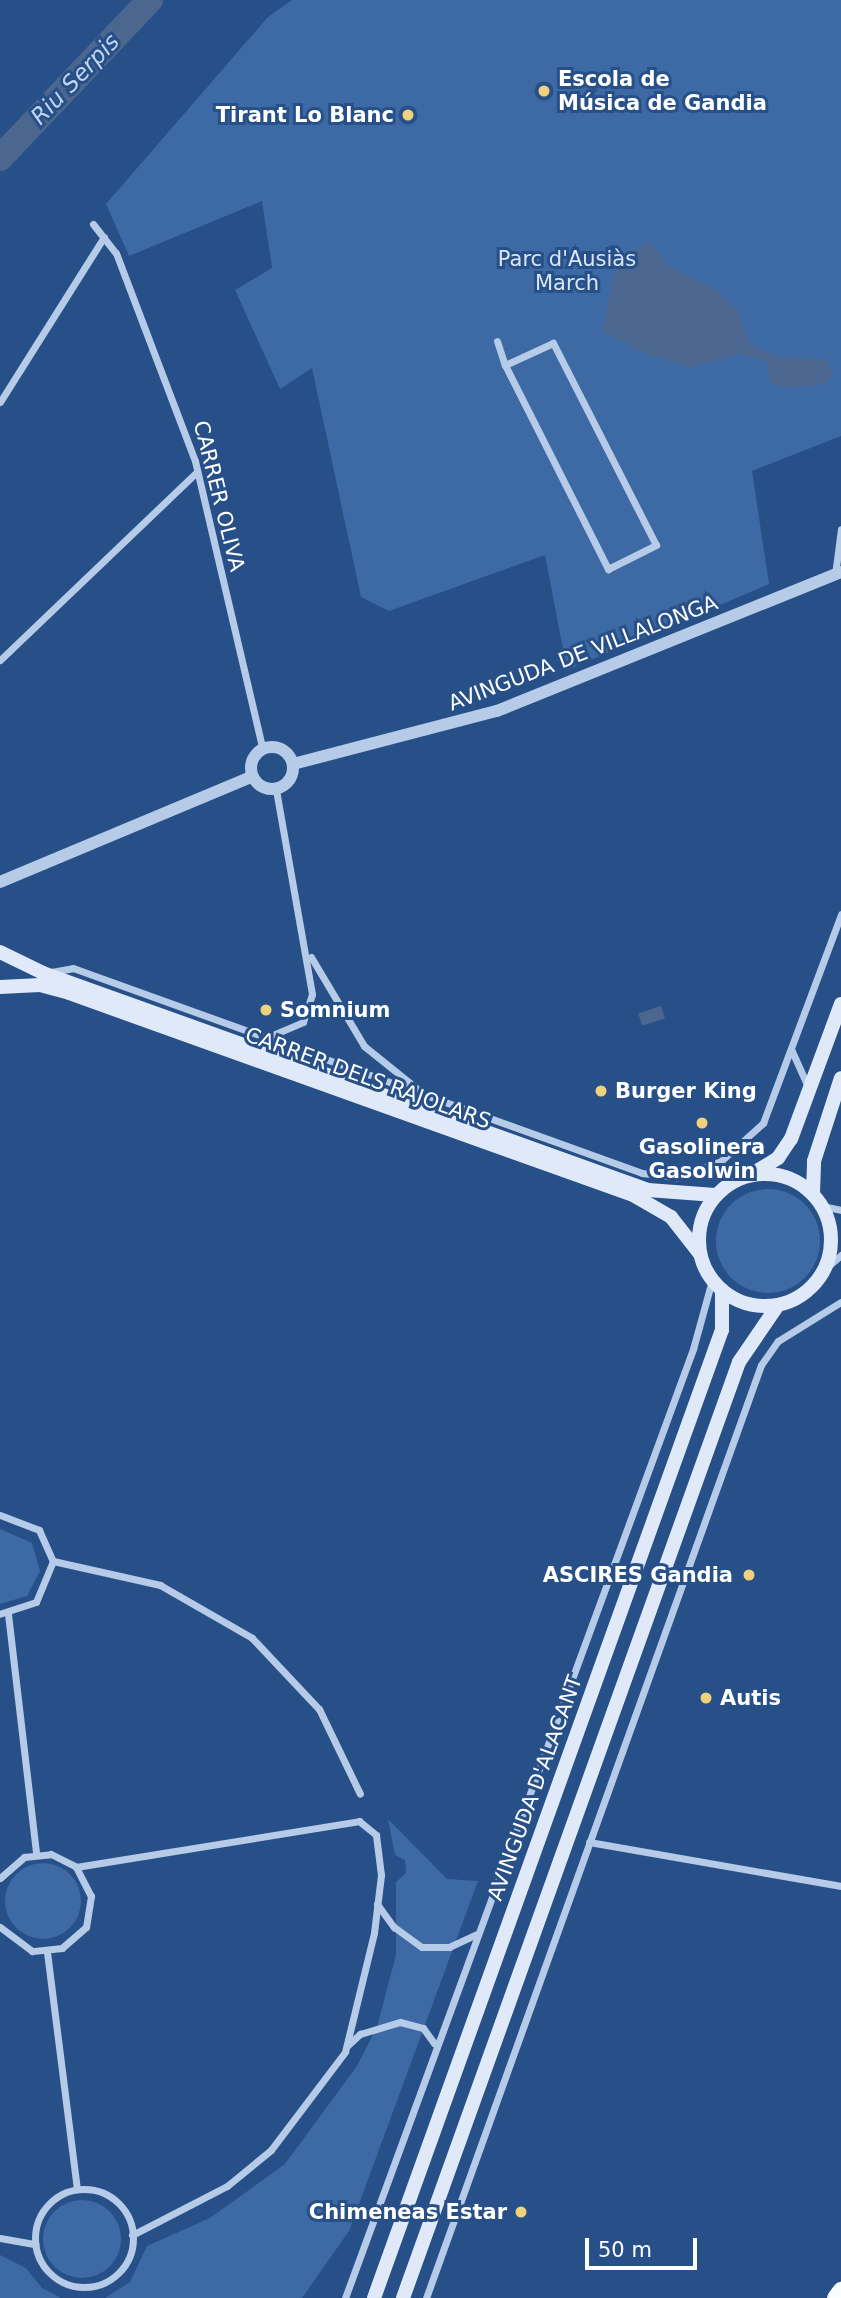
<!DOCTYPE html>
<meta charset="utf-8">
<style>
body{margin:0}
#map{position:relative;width:841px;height:2298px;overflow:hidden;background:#285088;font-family:"DejaVu Sans",sans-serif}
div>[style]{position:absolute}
.green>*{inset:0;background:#3d69a4}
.round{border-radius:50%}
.water>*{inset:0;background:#4b678f;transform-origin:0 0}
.river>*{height:26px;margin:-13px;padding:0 13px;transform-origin:13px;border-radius:13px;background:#4b678f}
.minor>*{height:7px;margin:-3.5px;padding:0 3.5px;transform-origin:3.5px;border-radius:3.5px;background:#b5cbe8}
.minor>.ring{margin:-3.5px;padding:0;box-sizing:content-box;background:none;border:7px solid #b5cbe8;border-radius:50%}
.tertiary>*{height:12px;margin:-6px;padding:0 6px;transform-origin:6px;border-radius:6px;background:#b5cbe8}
.tertiary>.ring{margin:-6px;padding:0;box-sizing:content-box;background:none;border:12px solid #b5cbe8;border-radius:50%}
.secondary>*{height:14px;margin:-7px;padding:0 7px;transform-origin:7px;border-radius:7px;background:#dfe9f8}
.secondary>.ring{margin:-7px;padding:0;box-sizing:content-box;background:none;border:14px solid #dfe9f8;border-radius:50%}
.trunk>*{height:19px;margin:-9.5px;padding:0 9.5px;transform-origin:9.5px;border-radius:9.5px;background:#fbfcfe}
.dots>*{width:19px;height:19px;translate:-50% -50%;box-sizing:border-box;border:4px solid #285088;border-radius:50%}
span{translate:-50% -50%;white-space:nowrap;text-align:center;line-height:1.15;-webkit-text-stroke:6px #285088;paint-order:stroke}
.poi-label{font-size:21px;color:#fff;font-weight:700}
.left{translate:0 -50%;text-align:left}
.right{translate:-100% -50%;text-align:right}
.park-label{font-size:21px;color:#d9e6f7}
.street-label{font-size:21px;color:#fff}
.water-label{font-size:23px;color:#c1d5f0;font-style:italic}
.scale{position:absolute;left:585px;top:2238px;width:112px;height:32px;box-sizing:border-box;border:4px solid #fff;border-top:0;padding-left:9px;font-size:21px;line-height:24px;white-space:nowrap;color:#fff;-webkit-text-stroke:5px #285088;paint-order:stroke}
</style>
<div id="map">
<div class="green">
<i style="clip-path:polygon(292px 0,841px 0,841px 436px,752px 471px,769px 584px,567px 670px,545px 555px,389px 611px,361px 597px,312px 368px,280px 389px,235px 290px,272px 268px,262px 201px,129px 256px,106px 204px,268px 17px)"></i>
<i class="round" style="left:716px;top:1189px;width:104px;height:104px"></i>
<i style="clip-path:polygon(0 1529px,32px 1543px,40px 1571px,27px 1596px,0 1604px)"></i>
<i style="clip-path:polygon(388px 1819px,447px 1879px,478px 1881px,349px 2231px,302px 2298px,105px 2298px,130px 2282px,147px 2246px,210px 2218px,285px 2164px,357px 2066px,377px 2027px,396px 1955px,396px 1882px,406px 1873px,405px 1860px,395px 1855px)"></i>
<i class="round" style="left:5px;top:1863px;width:76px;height:76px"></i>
<i class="round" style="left:43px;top:2200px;width:78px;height:78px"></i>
<i style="clip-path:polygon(0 2255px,26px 2268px,42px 2288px,61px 2298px,0 2298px)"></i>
</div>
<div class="water">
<i style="clip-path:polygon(651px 242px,666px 264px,718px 291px,738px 311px,748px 343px,780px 358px,826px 359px,834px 376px,825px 384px,784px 388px,770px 382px,767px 361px,741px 354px,691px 367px,650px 356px,602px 331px,618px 259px)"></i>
<i style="left:661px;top:1006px;width:13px;height:24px;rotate:72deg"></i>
</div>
<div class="river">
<i style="left:0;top:158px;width:218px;rotate:-46.5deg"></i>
</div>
<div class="minor">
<i style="left:93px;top:224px;width:37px;rotate:52deg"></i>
<i style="left:116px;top:253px;width:222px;rotate:69.2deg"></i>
<i style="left:195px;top:461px;width:297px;rotate:76.8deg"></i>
<i style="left:497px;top:341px;width:25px;rotate:72deg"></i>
<i style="left:505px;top:365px;width:229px;rotate:63.2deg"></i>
<i style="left:608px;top:569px;width:54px;rotate:-26.6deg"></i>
<i style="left:656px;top:545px;width:227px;rotate:-117deg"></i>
<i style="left:553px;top:343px;width:53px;rotate:155.4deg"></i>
<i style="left:0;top:402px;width:195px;rotate:-57.8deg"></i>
<i style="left:835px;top:575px;width:46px;rotate:-82.6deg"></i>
<i style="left:0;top:660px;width:271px;rotate:-43.7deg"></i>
<i style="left:311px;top:957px;width:104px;rotate:59.2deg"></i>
<i style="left:364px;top:1046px;width:72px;rotate:38.8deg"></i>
<i style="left:51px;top:972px;width:22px;rotate:-10deg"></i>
<i style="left:73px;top:968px;width:605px;rotate:19.81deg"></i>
<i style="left:642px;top:1173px;width:35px;rotate:7deg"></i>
<i style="left:677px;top:1177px;width:47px;rotate:-20deg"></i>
<i style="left:721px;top:1161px;width:57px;rotate:-42.1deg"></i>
<i style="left:763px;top:1123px;width:223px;rotate:-69.5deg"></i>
<i style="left:268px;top:1037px;width:38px;rotate:-23deg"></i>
<i style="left:303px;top:1022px;width:29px;rotate:-72deg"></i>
<i style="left:312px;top:994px;width:208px;rotate:-100deg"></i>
<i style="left:791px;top:1049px;width:44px;rotate:65.8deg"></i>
<i style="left:822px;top:1206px;width:19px;rotate:12deg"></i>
<i style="left:826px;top:1268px;width:20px;rotate:-41deg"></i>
<i style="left:0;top:1515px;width:42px;rotate:21deg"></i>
<i style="left:39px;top:1530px;width:34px;rotate:66deg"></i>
<i style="left:53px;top:1561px;width:44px;rotate:112.5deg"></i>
<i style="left:36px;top:1602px;width:38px;rotate:162deg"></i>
<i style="left:53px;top:1561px;width:110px;rotate:12.6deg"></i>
<i style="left:160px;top:1585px;width:106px;rotate:29.9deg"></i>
<i style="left:252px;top:1638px;width:98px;rotate:46.7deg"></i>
<i style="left:319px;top:1709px;width:94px;rotate:64.2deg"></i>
<i style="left:8px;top:1614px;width:242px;rotate:83.3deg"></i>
<i style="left:589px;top:1842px;width:256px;rotate:9.9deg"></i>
<i style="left:76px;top:1867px;width:287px;rotate:-9.2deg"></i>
<i style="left:359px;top:1821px;width:22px;rotate:39deg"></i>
<i style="left:376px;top:1835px;width:40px;rotate:82.9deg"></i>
<i style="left:381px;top:1875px;width:58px;rotate:96.9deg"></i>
<i style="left:374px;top:1933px;width:122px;rotate:103.7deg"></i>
<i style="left:345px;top:2052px;width:123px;rotate:127.1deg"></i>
<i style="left:271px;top:2150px;width:57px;rotate:140.7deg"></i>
<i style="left:227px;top:2186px;width:107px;rotate:152.7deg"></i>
<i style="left:0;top:1878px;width:32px;rotate:-41deg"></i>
<i style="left:24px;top:1857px;width:27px;rotate:-6deg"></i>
<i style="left:51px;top:1854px;width:28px;rotate:27deg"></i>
<i style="left:76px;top:1867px;width:33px;rotate:63deg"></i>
<i style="left:91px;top:1896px;width:31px;rotate:99deg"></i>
<i style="left:86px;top:1927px;width:32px;rotate:139deg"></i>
<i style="left:62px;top:1948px;width:30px;rotate:174deg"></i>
<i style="left:32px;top:1951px;width:40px;rotate:-143deg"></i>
<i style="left:377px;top:1904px;width:29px;rotate:54deg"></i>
<i style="left:394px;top:1927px;width:34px;rotate:36deg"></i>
<i style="left:422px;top:1947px;width:27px"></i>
<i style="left:449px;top:1947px;width:31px;rotate:-25deg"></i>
<i style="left:47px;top:1952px;width:239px;rotate:82.8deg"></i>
<i style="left:347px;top:2046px;width:18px;rotate:-43deg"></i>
<i style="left:360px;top:2034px;width:42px;rotate:-16.7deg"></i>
<i style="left:400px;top:2022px;width:24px;rotate:15deg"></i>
<i style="left:423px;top:2028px;width:19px;rotate:54deg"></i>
<i class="ring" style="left:35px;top:2189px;width:91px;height:91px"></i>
<i style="left:0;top:2238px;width:36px;rotate:10deg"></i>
<i style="left:345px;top:2298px;width:1011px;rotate:-69.86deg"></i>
<i style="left:693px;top:1349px;width:72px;rotate:-74.6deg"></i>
<i style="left:426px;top:2298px;width:991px;rotate:-70.25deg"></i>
<i style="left:761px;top:1365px;width:29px;rotate:-55deg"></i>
<i style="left:778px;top:1341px;width:74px;rotate:-31.8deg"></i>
</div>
<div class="tertiary">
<i class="ring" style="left:251px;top:747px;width:30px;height:30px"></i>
<i style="left:293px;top:764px;width:211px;rotate:-14.6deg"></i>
<i style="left:497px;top:711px;width:371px;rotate:-22deg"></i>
<i style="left:0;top:882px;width:274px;rotate:-22.7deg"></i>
</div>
<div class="secondary">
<i style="left:0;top:952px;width:48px;rotate:26deg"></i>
<i style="left:43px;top:973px;width:643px;rotate:19.73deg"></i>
<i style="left:648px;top:1190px;width:67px;rotate:4.3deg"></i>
<i style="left:0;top:987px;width:40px;rotate:-2.9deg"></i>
<i style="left:40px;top:985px;width:30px;rotate:15deg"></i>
<i style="left:69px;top:993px;width:599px;rotate:19.71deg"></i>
<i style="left:633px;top:1195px;width:44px;rotate:30.1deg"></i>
<i style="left:671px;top:1217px;width:47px;rotate:51.9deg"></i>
<i style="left:755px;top:1172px;width:27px;rotate:-31deg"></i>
<i style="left:778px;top:1158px;width:23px;rotate:-56deg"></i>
<i style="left:791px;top:1139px;width:144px;rotate:-69.7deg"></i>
<i class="ring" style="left:699px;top:1174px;width:118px;height:118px"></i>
<i style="left:813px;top:1193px;width:32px;rotate:-88deg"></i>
<i style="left:814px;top:1161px;width:87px;rotate:-72deg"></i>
<i style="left:374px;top:2298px;width:1029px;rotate:-70.23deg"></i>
<i style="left:722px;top:1330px;width:40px;rotate:-90deg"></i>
<i style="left:403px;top:2298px;width:994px;rotate:-70.25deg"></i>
<i style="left:739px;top:1362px;width:69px;rotate:-55.6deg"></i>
</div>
<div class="trunk">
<i style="left:836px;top:2298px;width:9px;rotate:-54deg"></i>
</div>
<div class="dots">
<i style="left:544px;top:91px;background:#f0d17c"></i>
<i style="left:408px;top:115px;background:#f0d17c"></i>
<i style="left:266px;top:1010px;background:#f0d17c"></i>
<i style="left:601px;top:1091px;background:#f0d17c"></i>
<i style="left:702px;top:1123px;background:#f0d17c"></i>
<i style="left:749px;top:1575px;background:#f0d17c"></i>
<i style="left:706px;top:1698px;background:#f0d17c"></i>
<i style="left:521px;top:2212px;background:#f0d17c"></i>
</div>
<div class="poi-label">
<span class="left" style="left:558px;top:91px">Escola de<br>Música de Gandia</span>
<span class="right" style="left:394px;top:115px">Tirant Lo Blanc</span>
<span class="left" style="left:280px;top:1010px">Somnium</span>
<span class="left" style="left:615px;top:1091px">Burger King</span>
<span style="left:702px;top:1159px">Gasolinera<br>Gasolwin</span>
<span class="right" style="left:733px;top:1575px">ASCIRES Gandia</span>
<span class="left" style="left:720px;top:1698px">Autis</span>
<span class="right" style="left:507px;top:2212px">Chimeneas Estar</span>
</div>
<div class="park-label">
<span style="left:567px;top:271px">Parc d'Ausiàs<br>March</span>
</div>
<div class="street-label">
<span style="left:219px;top:496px;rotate:76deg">CARRER OLIVA</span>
<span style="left:583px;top:653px;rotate:-21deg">AVINGUDA DE VILLALONGA</span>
<span style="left:368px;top:1078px;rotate:20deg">CARRER DELS RAJOLARS</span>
<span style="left:535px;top:1788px;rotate:-70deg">AVINGUDA D'ALACANT</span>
</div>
<div class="water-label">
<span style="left:75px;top:79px;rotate:-46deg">Riu Serpis</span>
</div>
<div class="scale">50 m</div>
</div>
